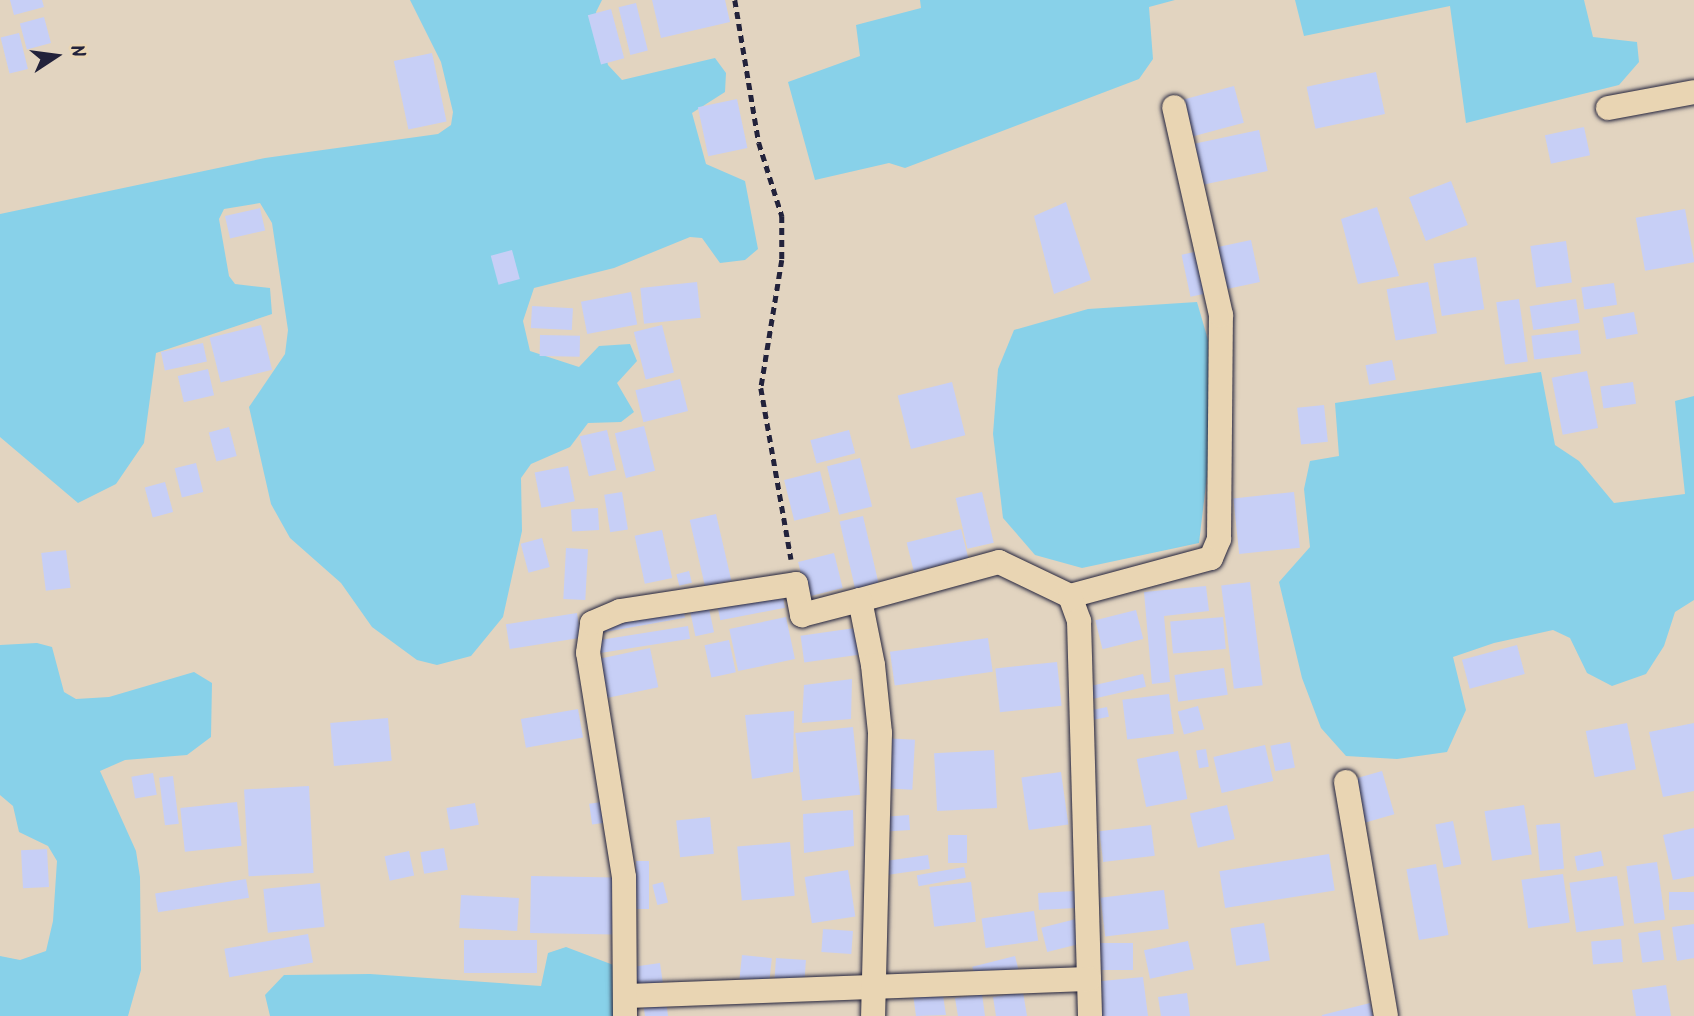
<!DOCTYPE html>
<style>
body{margin:0}
#map{position:relative;width:1694px;height:1016px;overflow:hidden;background:#e2d4c0;font-family:Kalam,sans-serif}
div>[style]{position:absolute}
.water>*{inset:0;background:#88d1e9}
.building>*{inset:0;background:#c7cff6;transform-origin:0 0}
.path>*{height:4.5px;margin-top:-2.25px;transform-origin:0;background:repeating-linear-gradient(90deg,#22223b 0 7px,transparent 0 12px)}
.roads{filter:drop-shadow(0 0 2px #22223b) drop-shadow(0 0 2px #22223b)}
.minor>*{height:24px;margin:-12px;padding:0 12px;transform-origin:12px;border-radius:12px;background:#e9d5b3}
span{translate:-50% -50%;white-space:nowrap;text-align:center;line-height:1.15;-webkit-text-stroke:5px #e9d5b3;paint-order:stroke}
.north{position:absolute;left:21px;top:21px;width:70px;height:70px;-webkit-text-stroke:5px #e9d5b3;paint-order:stroke;rotate:77deg;font-size:19px;font-weight:700;line-height:28px;text-align:center;color:#22223b}
.north::after{content:'';display:block;margin:auto;width:24px;height:32px;background:#22223b;clip-path:polygon(50% 0,100% 100%,50% 72%,0 100%)}
</style>
<div id="map">
<div class="water">
<i style="clip-path:polygon(410px 0,602px 0,596px 12px,608px 65px,622px 80px,715px 58px,726px 73px,725px 92px,692px 113px,706px 164px,745px 181px,758px 249px,745px 260px,720px 263px,702px 238px,690px 237px,614px 268px,534px 288px,523px 321px,530px 351px,579px 367px,599px 346px,630px 344px,637px 361px,617px 383px,634px 412px,621px 422px,588px 423px,570px 447px,531px 464px,521px 478px,522px 531px,503px 617px,471px 656px,437px 665px,417px 660px,372px 627px,341px 583px,290px 538px,271px 504px,249px 407px,285px 354px,288px 330px,272px 223px,260px 203px,224px 209px,219px 219px,229px 276px,235px 284px,270px 288px,272px 314px,156px 353px,144px 443px,116px 484px,78px 503px,0 437px,0 214px,265px 158px,438px 134px,451px 125px,453px 112px,441px 62px)"></i>
<i style="clip-path:polygon(920px 0,1175px 0,1149px 7px,1153px 59px,1139px 79px,905px 168px,889px 163px,815px 180px,788px 82px,860px 56px,856px 25px,921px 8px)"></i>
<i style="clip-path:polygon(1295px 0,1584px 0,1593px 37px,1637px 42px,1639px 62px,1619px 85px,1466px 123px,1450px 6px,1304px 36px)"></i>
<i style="clip-path:polygon(1197px 302px,1208px 340px,1209px 459px,1199px 543px,1082px 568px,1035px 555px,1003px 518px,993px 434px,998px 369px,1014px 330px,1088px 309px)"></i>
<i style="clip-path:polygon(1541px 372px,1555px 445px,1579px 461px,1614px 503px,1685px 494px,1675px 401px,1694px 396px,1694px 600px,1675px 612px,1664px 646px,1646px 674px,1612px 686px,1587px 673px,1570px 638px,1553px 630px,1494px 643px,1453px 657px,1466px 710px,1447px 752px,1397px 759px,1346px 756px,1321px 728px,1302px 678px,1279px 582px,1310px 547px,1304px 489px,1310px 461px,1339px 456px,1335px 403px)"></i>
<i style="clip-path:polygon(37px 643px,52px 647px,64px 692px,76px 699px,109px 697px,194px 672px,212px 683px,211px 737px,187px 755px,125px 760px,100px 771px,136px 851px,140px 877px,141px 970px,128px 1016px,0 1016px,0 956px,20px 960px,46px 951px,53px 921px,57px 861px,48px 846px,19px 832px,13px 806px,0 795px,0 645px)"></i>
<i style="clip-path:polygon(566px 947px,616px 966px,613px 1016px,270px 1016px,265px 995px,284px 975px,370px 974px,541px 986px,548px 953px)"></i>
</div>
<div class="building">
<i style="clip-path:polygon(10px 0,42px 0,44px 7px,14px 15px)"></i>
<i style="clip-path:polygon(652px 0,725px 0,730px 22px,661px 38px)"></i>
<i style="left:636px;top:3px;width:49px;height:18px;rotate:76deg"></i>
<i style="left:611px;top:9px;width:51px;height:24px;rotate:75deg"></i>
<i style="left:44px;top:17px;width:27px;height:25px;rotate:75deg"></i>
<i style="left:19px;top:33px;width:37px;height:19px;rotate:76deg"></i>
<i style="left:432px;top:53px;width:70px;height:39px;rotate:78deg"></i>
<i style="left:1376px;top:72px;width:43px;height:71px;rotate:78deg"></i>
<i style="left:1234px;top:86px;width:38px;height:57px;rotate:75deg"></i>
<i style="left:737px;top:99px;width:50px;height:40px;rotate:78deg"></i>
<i style="left:1584px;top:127px;width:29px;height:40px;rotate:78deg"></i>
<i style="left:1259px;top:130px;width:42px;height:71px;rotate:78deg"></i>
<i style="left:1451px;top:181px;width:47px;height:45px;rotate:69deg"></i>
<i style="clip-path:polygon(1066px 202px,1091px 280px,1054px 294px,1034px 216px)"></i>
<i style="clip-path:polygon(1377px 207px,1399px 276px,1358px 284px,1341px 219px)"></i>
<i style="left:260px;top:208px;width:23px;height:36px;rotate:77deg"></i>
<i style="left:1685px;top:209px;width:54px;height:50px;rotate:80deg"></i>
<i style="left:1251px;top:240px;width:43px;height:71px;rotate:78deg"></i>
<i style="left:1566px;top:241px;width:42px;height:36px;rotate:82deg"></i>
<i style="left:512px;top:250px;width:30px;height:22px;rotate:75deg"></i>
<i style="left:1476px;top:257px;width:53px;height:43px;rotate:81deg"></i>
<i style="left:697px;top:282px;width:36px;height:57px;rotate:84deg"></i>
<i style="left:1428px;top:282px;width:52px;height:42px;rotate:80deg"></i>
<i style="left:1614px;top:283px;width:22px;height:33px;rotate:82deg"></i>
<i style="left:631px;top:292px;width:33px;height:51px;rotate:79deg"></i>
<i style="left:1519px;top:299px;width:63px;height:23px;rotate:82deg"></i>
<i style="left:1576px;top:299px;width:24px;height:47px;rotate:81deg"></i>
<i style="left:532px;top:306px;width:41px;height:22px;rotate:3deg"></i>
<i style="left:1634px;top:312px;width:22px;height:32px;rotate:80deg"></i>
<i style="left:261px;top:325px;width:46px;height:53px;rotate:76deg"></i>
<i style="left:662px;top:325px;width:49px;height:29px;rotate:76deg"></i>
<i style="left:1578px;top:330px;width:24px;height:47px;rotate:83deg"></i>
<i style="left:540px;top:335px;width:40px;height:21px;rotate:1deg"></i>
<i style="left:203px;top:343px;width:19px;height:43px;rotate:78deg"></i>
<i style="left:1392px;top:360px;width:20px;height:27px;rotate:79deg"></i>
<i style="left:208px;top:369px;width:27px;height:31px;rotate:77deg"></i>
<i style="left:1587px;top:371px;width:58px;height:36px;rotate:79deg"></i>
<i style="left:680px;top:379px;width:33px;height:46px;rotate:76deg"></i>
<i style="left:952px;top:382px;width:55px;height:56px;rotate:76deg"></i>
<i style="left:1633px;top:382px;width:22px;height:33px;rotate:82deg"></i>
<i style="left:1324px;top:405px;width:37px;height:27px;rotate:84deg"></i>
<i style="left:644px;top:426px;width:46px;height:30px;rotate:76deg"></i>
<i style="left:229px;top:427px;width:30px;height:21px;rotate:75deg"></i>
<i style="left:607px;top:430px;width:41px;height:28px;rotate:77deg"></i>
<i style="left:849px;top:430px;width:24px;height:40px;rotate:75deg"></i>
<i style="left:860px;top:458px;width:50px;height:34px;rotate:76deg"></i>
<i style="left:196px;top:463px;width:30px;height:22px;rotate:76deg"></i>
<i style="left:568px;top:466px;width:36px;height:34px;rotate:79deg"></i>
<i style="left:820px;top:471px;width:42px;height:37px;rotate:76deg"></i>
<i style="left:165px;top:482px;width:31px;height:21px;rotate:75deg"></i>
<i style="left:622px;top:492px;width:38px;height:18px;rotate:81deg"></i>
<i style="left:982px;top:492px;width:52px;height:27px;rotate:77deg"></i>
<i style="left:1294px;top:492px;width:56px;height:61px;rotate:84deg"></i>
<i style="left:598px;top:508px;width:22px;height:27px;rotate:87deg"></i>
<i style="left:716px;top:514px;width:68px;height:27px;rotate:77deg"></i>
<i style="left:863px;top:516px;width:76px;height:24px;rotate:77deg"></i>
<i style="left:961px;top:529px;width:30px;height:56px;rotate:76deg"></i>
<i style="left:662px;top:530px;width:49px;height:28px;rotate:78deg"></i>
<i style="left:542px;top:538px;width:30px;height:22px;rotate:75deg"></i>
<i style="left:566px;top:548px;width:22px;height:51px;rotate:3deg"></i>
<i style="left:66px;top:550px;width:38px;height:25px;rotate:83deg"></i>
<i style="left:834px;top:553px;width:36px;height:37px;rotate:76deg"></i>
<i style="left:689px;top:571px;width:12px;height:13px;rotate:76deg"></i>
<i style="left:1250px;top:582px;width:104px;height:29px;rotate:83deg"></i>
<i style="clip-path:polygon(1206px 586px,1209px 611px,1164px 616px,1170px 682px,1152px 684px,1144px 592px)"></i>
<i style="left:782px;top:592px;width:16px;height:66px;rotate:79deg"></i>
<i style="left:708px;top:604px;width:29px;height:19px;rotate:78deg"></i>
<i style="left:683px;top:607px;width:11px;height:90px;rotate:80deg"></i>
<i style="left:1136px;top:610px;width:30px;height:42px;rotate:76deg"></i>
<i style="left:577px;top:613px;width:25px;height:72px;rotate:81deg"></i>
<i style="left:786px;top:617px;width:43px;height:58px;rotate:78deg"></i>
<i style="left:1223px;top:617px;width:32px;height:53px;rotate:85deg"></i>
<i style="left:688px;top:626px;width:13px;height:94px;rotate:81deg"></i>
<i style="left:855px;top:628px;width:27px;height:55px;rotate:82deg"></i>
<i style="left:988px;top:638px;width:34px;height:99px;rotate:82deg"></i>
<i style="left:729px;top:640px;width:33px;height:25px;rotate:78deg"></i>
<i style="left:1517px;top:645px;width:30px;height:57px;rotate:75deg"></i>
<i style="left:650px;top:648px;width:40px;height:55px;rotate:78deg"></i>
<i style="left:1057px;top:662px;width:44px;height:62px;rotate:84deg"></i>
<i style="left:1224px;top:668px;width:27px;height:50px;rotate:82deg"></i>
<i style="left:1143px;top:674px;width:13px;height:56px;rotate:77deg"></i>
<i style="clip-path:polygon(852px 679px,851px 719px,802px 723px,804px 685px)"></i>
<i style="left:1169px;top:694px;width:40px;height:47px;rotate:83deg"></i>
<i style="left:1198px;top:706px;width:24px;height:21px;rotate:75deg"></i>
<i style="left:1107px;top:707px;width:10px;height:23px;rotate:79deg"></i>
<i style="left:578px;top:709px;width:29px;height:58px;rotate:80deg"></i>
<i style="clip-path:polygon(794px 711px,793px 772px,752px 779px,745px 715px)"></i>
<i style="left:388px;top:718px;width:43px;height:58px;rotate:85deg"></i>
<i style="left:1627px;top:723px;width:47px;height:42px;rotate:79deg"></i>
<i style="clip-path:polygon(1694px 723px,1694px 791px,1663px 797px,1649px 732px)"></i>
<i style="left:853px;top:727px;width:68px;height:58px;rotate:84deg"></i>
<i style="left:882px;top:738px;width:33px;height:50px;rotate:3deg"></i>
<i style="left:1290px;top:742px;width:26px;height:20px;rotate:79deg"></i>
<i style="left:1265px;top:745px;width:37px;height:53px;rotate:77deg"></i>
<i style="left:1206px;top:749px;width:18px;height:10px;rotate:81deg"></i>
<i style="left:994px;top:750px;width:58px;height:60px;rotate:87deg"></i>
<i style="left:1178px;top:751px;width:49px;height:42px;rotate:79deg"></i>
<i style="left:1382px;top:771px;width:45px;height:31px;rotate:74deg"></i>
<i style="left:1061px;top:772px;width:53px;height:40px;rotate:82deg"></i>
<i style="left:153px;top:773px;width:22px;height:22px;rotate:80deg"></i>
<i style="left:173px;top:776px;width:48px;height:14px;rotate:83deg"></i>
<i style="left:309px;top:786px;width:87px;height:65px;rotate:87deg"></i>
<i style="left:609px;top:801px;width:21px;height:20px;rotate:82deg"></i>
<i style="left:237px;top:802px;width:44px;height:57px;rotate:84deg"></i>
<i style="left:475px;top:803px;width:22px;height:29px;rotate:80deg"></i>
<i style="left:1227px;top:805px;width:35px;height:38px;rotate:77deg"></i>
<i style="left:1524px;top:805px;width:50px;height:40px;rotate:81deg"></i>
<i style="clip-path:polygon(853px 810px,854px 846px,804px 853px,803px 814px)"></i>
<i style="left:909px;top:815px;width:15px;height:27px;rotate:86deg"></i>
<i style="left:710px;top:817px;width:37px;height:34px;rotate:84deg"></i>
<i style="left:1453px;top:821px;width:44px;height:18px;rotate:79deg"></i>
<i style="left:1560px;top:823px;width:46px;height:24px;rotate:85deg"></i>
<i style="left:1151px;top:825px;width:31px;height:52px;rotate:83deg"></i>
<i style="clip-path:polygon(1694px 828px,1694px 876px,1673px 880px,1663px 835px)"></i>
<i style="left:967px;top:835px;width:28px;height:19px;rotate:90deg"></i>
<i style="left:790px;top:842px;width:54px;height:53px;rotate:85deg"></i>
<i style="left:444px;top:848px;width:22px;height:24px;rotate:80deg"></i>
<i style="left:47px;top:849px;width:38px;height:26px;rotate:87deg"></i>
<i style="left:409px;top:851px;width:25px;height:25px;rotate:78deg"></i>
<i style="left:1601px;top:851px;width:15px;height:27px;rotate:79deg"></i>
<i style="left:1329px;top:854px;width:37px;height:111px;rotate:81deg"></i>
<i style="left:928px;top:855px;width:14px;height:45px;rotate:82deg"></i>
<i style="left:636px;top:861px;width:13px;height:48px"></i>
<i style="left:1657px;top:862px;width:58px;height:31px;rotate:82deg"></i>
<i style="left:1436px;top:864px;width:72px;height:30px;rotate:80deg"></i>
<i style="left:964px;top:867px;width:11px;height:48px;rotate:80deg"></i>
<i style="left:848px;top:870px;width:47px;height:44px;rotate:81deg"></i>
<i style="left:1563px;top:874px;width:49px;height:42px;rotate:82deg"></i>
<i style="left:531px;top:876px;width:84px;height:57px;rotate:1deg"></i>
<i style="left:1617px;top:876px;width:50px;height:48px;rotate:82deg"></i>
<i style="left:246px;top:879px;width:19px;height:92px;rotate:81deg"></i>
<i style="left:663px;top:882px;width:21px;height:11px;rotate:76deg"></i>
<i style="left:971px;top:882px;width:40px;height:42px;rotate:83deg"></i>
<i style="left:320px;top:883px;width:44px;height:57px;rotate:84deg"></i>
<i style="left:1164px;top:890px;width:39px;height:64px;rotate:83deg"></i>
<i style="left:1075px;top:891px;width:17px;height:37px;rotate:87deg"></i>
<i style="left:1694px;top:892px;width:18px;height:25px;rotate:90deg"></i>
<i style="left:461px;top:895px;width:58px;height:33px;rotate:3deg"></i>
<i style="left:1034px;top:911px;width:30px;height:53px;rotate:82deg"></i>
<i style="left:1080px;top:918px;width:25px;height:40px;rotate:76deg"></i>
<i style="left:1264px;top:923px;width:38px;height:34px;rotate:81deg"></i>
<i style="clip-path:polygon(1694px 924px,1694px 958px,1677px 961px,1672px 927px)"></i>
<i style="left:823px;top:929px;width:30px;height:23px;rotate:4deg"></i>
<i style="left:1660px;top:930px;width:30px;height:22px;rotate:82deg"></i>
<i style="left:308px;top:934px;width:29px;height:85px;rotate:80deg"></i>
<i style="left:1621px;top:939px;width:23px;height:30px;rotate:85deg"></i>
<i style="left:464px;top:940px;width:73px;height:33px"></i>
<i style="left:1188px;top:941px;width:29px;height:45px;rotate:78deg"></i>
<i style="left:1133px;top:943px;width:27px;height:33px;rotate:90deg"></i>
<i style="left:742px;top:955px;width:30px;height:24px;rotate:6deg"></i>
<i style="left:1015px;top:956px;width:16px;height:44px;rotate:76deg"></i>
<i style="left:776px;top:958px;width:30px;height:24px;rotate:4deg"></i>
<i style="left:660px;top:963px;width:21px;height:30px;rotate:82deg"></i>
<i style="clip-path:polygon(1143px 977px,1148px 1016px,1096px 1016px,1092px 982px)"></i>
<i style="clip-path:polygon(1666px 985px,1671px 1016px,1636px 1016px,1632px 990px)"></i>
<i style="clip-path:polygon(942px 989px,946px 1015px,916px 1016px,913px 994px)"></i>
<i style="clip-path:polygon(1023px 992px,1027px 1016px,996px 1016px,993px 997px)"></i>
<i style="clip-path:polygon(1187px 993px,1190px 1016px,1161px 1016px,1158px 997px)"></i>
<i style="clip-path:polygon(982px 994px,985px 1016px,958px 1016px,955px 998px)"></i>
<i style="clip-path:polygon(666px 1000px,668px 1016px,645px 1016px,643px 1003px)"></i>
<i style="clip-path:polygon(1370px 1003px,1373px 1016px,1322px 1016px,1322px 1015px)"></i>
</div>
<div class="path">
<i style="left:735px;top:0;width:145px;rotate:80.5deg"></i>
<i style="left:759px;top:143px;width:77px;rotate:72.5deg"></i>
<i style="left:782px;top:216px;width:44px;rotate:90deg"></i>
<i style="left:782px;top:260px;width:130px;rotate:99.3deg"></i>
<i style="left:761px;top:388px;width:174px;rotate:80deg"></i>
</div>
<div class="roads">
<div class="minor">
<i style="left:1608px;top:108px;width:87px;rotate:-10.5deg"></i>
<i style="left:1070px;top:596px;width:146px;rotate:-15.1deg"></i>
<i style="left:1211px;top:558px;width:21px;rotate:-67deg"></i>
<i style="left:1219px;top:539px;width:224px;rotate:-89.5deg"></i>
<i style="left:1221px;top:315px;width:213px;rotate:-102.7deg"></i>
<i style="left:860px;top:600px;width:144px;rotate:-15.3deg"></i>
<i style="left:999px;top:562px;width:79px;rotate:25.6deg"></i>
<i style="left:1070px;top:596px;width:27px;rotate:70deg"></i>
<i style="left:1079px;top:621px;width:395px;rotate:88.4deg"></i>
<i style="left:1346px;top:782px;width:237px;rotate:80.3deg"></i>
<i style="left:626px;top:996px;width:463px;rotate:-2.1deg"></i>
<i style="left:625px;top:1016px;width:139px;rotate:-90.4deg"></i>
<i style="left:624px;top:877px;width:227px;rotate:-99.1deg"></i>
<i style="left:588px;top:653px;width:30px;rotate:-82deg"></i>
<i style="left:592px;top:623px;width:30px;rotate:-23deg"></i>
<i style="left:620px;top:611px;width:178px;rotate:-8.7deg"></i>
<i style="left:796px;top:584px;width:32px;rotate:79deg"></i>
<i style="left:802px;top:615px;width:60px;rotate:-14.5deg"></i>
<i style="left:860px;top:600px;width:66px;rotate:78.7deg"></i>
<i style="left:873px;top:665px;width:68px;rotate:84.1deg"></i>
<i style="left:880px;top:733px;width:283px;rotate:91.4deg"></i>
</div>
</div>
<div class="north">N</div>
</div>
